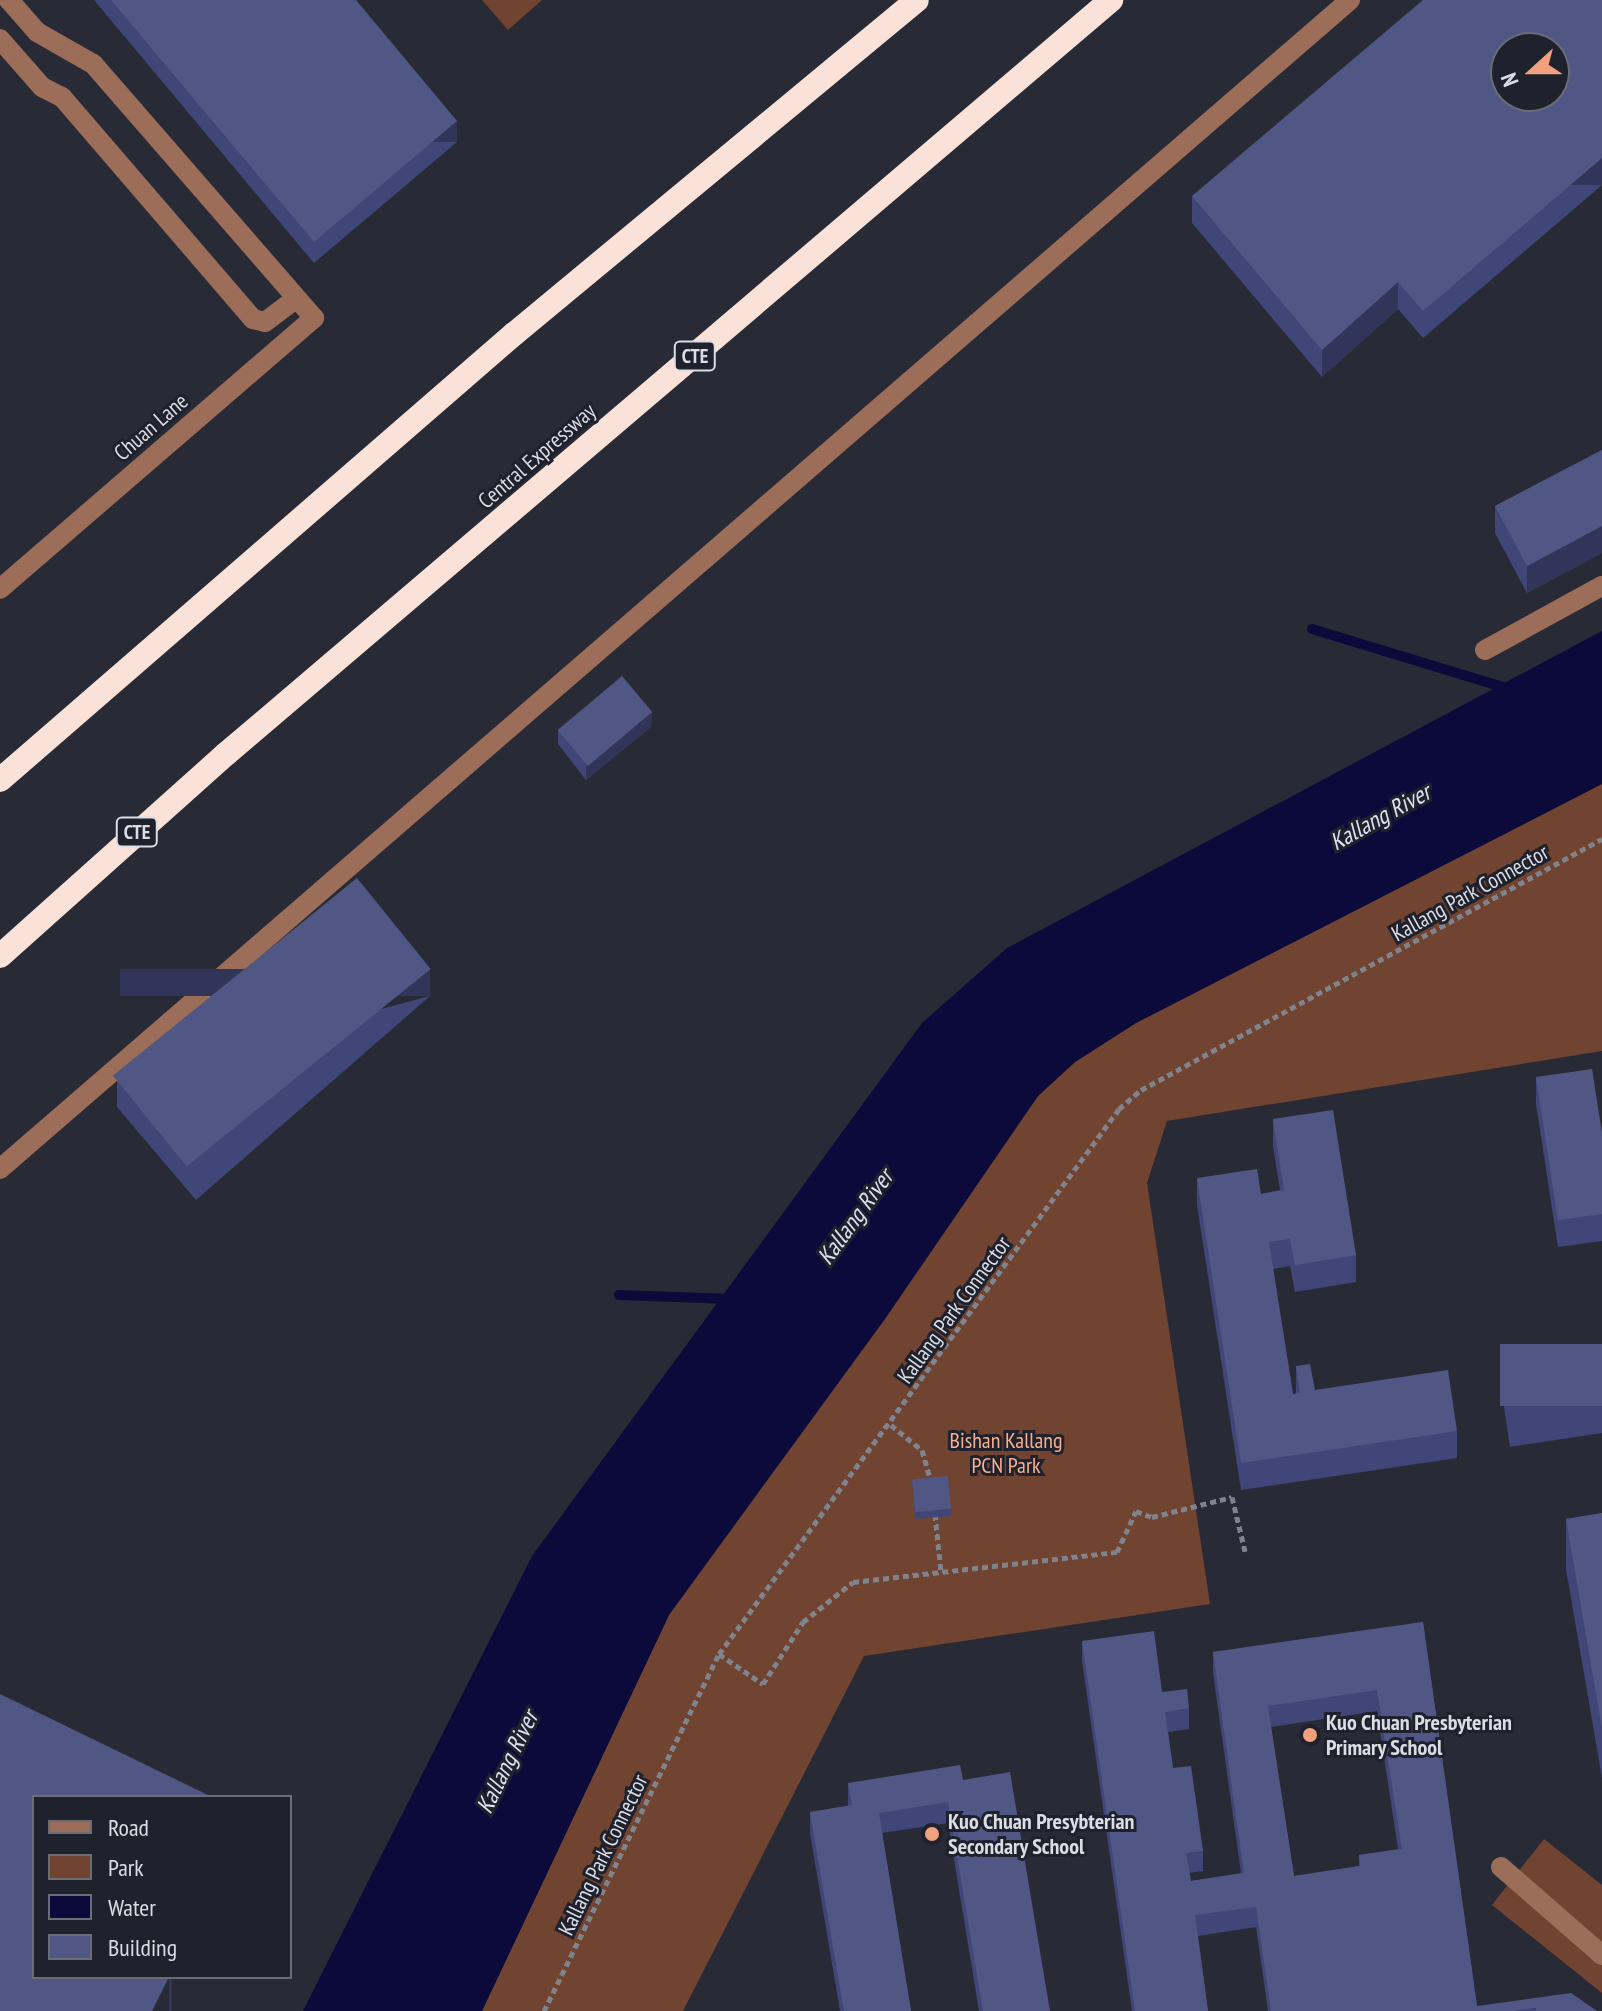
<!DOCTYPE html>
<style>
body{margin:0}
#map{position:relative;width:1602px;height:2011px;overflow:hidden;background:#282b36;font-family:"PT Sans Narrow",sans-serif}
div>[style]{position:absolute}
.green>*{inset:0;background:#704431}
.water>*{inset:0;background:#0c093b}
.stream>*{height:10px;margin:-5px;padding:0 5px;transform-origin:5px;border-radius:5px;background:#0c093b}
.path>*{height:5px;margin-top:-2.5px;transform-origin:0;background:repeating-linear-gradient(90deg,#80838c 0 6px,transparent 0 10px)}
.minor>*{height:20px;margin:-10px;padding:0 10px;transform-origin:10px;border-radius:10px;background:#9c6d58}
.highway>*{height:24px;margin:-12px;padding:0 12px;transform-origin:12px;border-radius:12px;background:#fae2d8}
.wall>*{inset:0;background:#414679}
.shaded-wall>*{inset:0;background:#303559;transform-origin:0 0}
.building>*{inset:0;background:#515785;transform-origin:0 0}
.dots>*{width:22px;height:22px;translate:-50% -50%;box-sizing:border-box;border:4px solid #1f212c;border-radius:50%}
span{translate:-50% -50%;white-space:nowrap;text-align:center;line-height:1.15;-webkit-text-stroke:6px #1f212c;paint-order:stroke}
.shield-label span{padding:2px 6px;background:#1f212c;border:2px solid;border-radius:6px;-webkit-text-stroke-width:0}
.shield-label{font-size:20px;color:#dbdde5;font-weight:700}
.street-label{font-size:22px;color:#dbdde5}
.park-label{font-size:22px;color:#f9af8f}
.poi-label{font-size:22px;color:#dbdde5;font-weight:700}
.left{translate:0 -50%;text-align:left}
.water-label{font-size:24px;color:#dce0f1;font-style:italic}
.legend{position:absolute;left:32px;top:1795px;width:260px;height:184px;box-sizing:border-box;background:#1f212c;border:2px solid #6a6c76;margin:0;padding:10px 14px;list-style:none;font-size:24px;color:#dbdde5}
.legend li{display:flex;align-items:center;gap:16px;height:40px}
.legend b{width:40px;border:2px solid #6a6c76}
.north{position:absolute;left:1490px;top:32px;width:80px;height:80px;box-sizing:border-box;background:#1f212c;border:2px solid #6a6c76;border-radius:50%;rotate:249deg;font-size:22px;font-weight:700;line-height:32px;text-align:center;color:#dbdde5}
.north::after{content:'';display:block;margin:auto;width:28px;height:36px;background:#f1a17e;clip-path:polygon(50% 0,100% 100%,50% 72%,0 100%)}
</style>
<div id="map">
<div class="green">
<i style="clip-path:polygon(482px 0,542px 0,508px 30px)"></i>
<i style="clip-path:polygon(1602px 784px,1602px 1051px,1167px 1121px,1147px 1183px,1210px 1604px,864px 1656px,683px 2011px,482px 2011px,669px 1615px,1038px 1096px,1075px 1062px,1136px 1023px)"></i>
<i style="clip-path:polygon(1544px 1839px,1602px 1885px,1602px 1993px,1492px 1905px)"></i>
</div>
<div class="water">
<i style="clip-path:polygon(1602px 631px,1602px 784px,1136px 1023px,1075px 1062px,1038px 1096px,885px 1319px,669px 1615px,482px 2011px,303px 2011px,532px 1556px,922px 1023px,1007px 948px)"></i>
</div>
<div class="stream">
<i style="left:1312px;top:629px;width:206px;rotate:16.9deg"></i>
<i style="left:619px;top:1295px;width:113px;rotate:2deg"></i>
</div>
<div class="path">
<i style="left:891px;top:1425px;width:40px;rotate:39deg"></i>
<i style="left:922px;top:1450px;width:35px;rotate:74deg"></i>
<i style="left:935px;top:1514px;width:58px;rotate:84.1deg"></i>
<i style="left:719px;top:1654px;width:53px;rotate:34.3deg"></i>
<i style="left:763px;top:1684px;width:74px;rotate:-57.2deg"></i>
<i style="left:803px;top:1622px;width:64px;rotate:-38.7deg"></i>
<i style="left:853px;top:1582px;width:266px;rotate:-6.5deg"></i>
<i style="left:1117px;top:1552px;width:45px;rotate:-65.1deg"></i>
<i style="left:1136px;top:1511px;width:17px;rotate:21deg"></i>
<i style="left:1152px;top:1517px;width:82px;rotate:-14deg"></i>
<i style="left:1232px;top:1497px;width:56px;rotate:76.5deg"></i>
<i style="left:544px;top:2011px;width:398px;rotate:-63.9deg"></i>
<i style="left:719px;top:1654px;width:676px;rotate:-53.72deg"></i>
<i style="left:1119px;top:1109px;width:29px;rotate:-41deg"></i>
<i style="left:1141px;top:1090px;width:525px;rotate:-28.57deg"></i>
</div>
<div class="minor">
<i style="left:0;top:39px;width:64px;rotate:48.8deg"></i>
<i style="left:42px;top:87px;width:22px;rotate:27deg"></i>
<i style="left:62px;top:97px;width:293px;rotate:49.3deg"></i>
<i style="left:253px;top:319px;width:12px;rotate:14deg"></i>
<i style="left:265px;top:322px;width:39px;rotate:-37deg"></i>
<i style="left:0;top:589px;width:415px;rotate:-40.8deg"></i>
<i style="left:314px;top:318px;width:337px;rotate:-131deg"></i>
<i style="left:93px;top:64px;width:64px;rotate:-150.3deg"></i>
<i style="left:37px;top:32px;width:43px;rotate:-131.2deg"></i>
<i style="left:1485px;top:650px;width:133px;rotate:-28.7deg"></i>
<i style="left:0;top:1169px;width:1786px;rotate:-40.89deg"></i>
<i style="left:1501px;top:1867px;width:134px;rotate:41.1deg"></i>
</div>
<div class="highway">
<i style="left:0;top:780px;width:681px;rotate:-40.95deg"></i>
<i style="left:514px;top:334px;width:523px;rotate:-39.65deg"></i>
<i style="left:0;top:956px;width:303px;rotate:-41.8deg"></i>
<i style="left:226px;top:754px;width:1163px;rotate:-40.43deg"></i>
</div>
<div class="wall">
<i style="clip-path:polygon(94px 0,356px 0,457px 142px,314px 263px)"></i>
<i style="clip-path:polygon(1602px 0,1602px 185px,1423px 338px,1398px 309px,1322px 377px,1192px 223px,1192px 196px)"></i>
<i style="clip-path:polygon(1602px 450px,1602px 553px,1527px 593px,1495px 533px,1495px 506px)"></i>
<i style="clip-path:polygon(652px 726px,586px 780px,558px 744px,558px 730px)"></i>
<i style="clip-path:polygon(430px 996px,196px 1200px,117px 1107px,117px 1080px)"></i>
<i style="clip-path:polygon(1536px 1077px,1602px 1133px,1602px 1241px,1558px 1247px,1536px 1104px)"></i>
<i style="clip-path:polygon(1273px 1119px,1356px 1255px,1356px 1282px,1295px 1292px,1290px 1266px,1273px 1269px,1293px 1394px,1296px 1394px,1296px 1366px,1315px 1390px,1457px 1431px,1457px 1458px,1241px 1490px,1197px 1205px,1197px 1178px,1261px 1194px,1280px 1190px,1273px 1146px)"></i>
<i style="clip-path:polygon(1602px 1344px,1602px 1433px,1510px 1447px,1501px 1387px,1501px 1360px)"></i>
<i style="clip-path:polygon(912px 1479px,951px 1509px,951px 1516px,915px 1519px)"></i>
<i style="clip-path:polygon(1602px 1513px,1602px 1778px,1566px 1569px,1566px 1519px)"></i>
<i style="clip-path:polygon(evenodd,1423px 1622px,1477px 2006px,1597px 2011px,1268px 2011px,1256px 1927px,1198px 1936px,1208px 2011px,1132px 2011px,1082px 1661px,1082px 1641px,1189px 1708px,1189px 1729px,1168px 1732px,1173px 1768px,1203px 1851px,1203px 1871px,1189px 1873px,1191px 1881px,1241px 1873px,1213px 1673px,1213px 1652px,1423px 1622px,1377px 1711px,1398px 1849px,1359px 1855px,1359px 1866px,1294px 1876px,1271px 1727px,1377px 1711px)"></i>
<i style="clip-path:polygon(963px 1780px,1050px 2011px,979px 2011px,948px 1823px,882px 1833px,911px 2011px,840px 2011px,810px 1833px,810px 1812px,848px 1806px,848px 1783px)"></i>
</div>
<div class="shaded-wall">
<i style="left:457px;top:121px;width:21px;height:187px;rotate:90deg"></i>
<i style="left:1602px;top:158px;width:27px;height:235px;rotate:90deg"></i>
<i style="clip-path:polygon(1398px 282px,1398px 309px,1322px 377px,1322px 350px)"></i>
<i style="clip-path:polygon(1602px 526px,1602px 553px,1527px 593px,1527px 566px)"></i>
<i style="clip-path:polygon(652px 712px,652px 726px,586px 780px,586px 766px)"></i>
<i style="left:430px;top:969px;width:27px;height:310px;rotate:90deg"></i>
<i style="left:169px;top:1977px;width:3px;height:38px"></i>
</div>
<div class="building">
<i style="clip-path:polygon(111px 0,356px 0,457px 121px,314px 242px)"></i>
<i style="clip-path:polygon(evenodd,1423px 0,1602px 0,1602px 158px,1423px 311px,1398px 282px,1322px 350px,1192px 196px,1423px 0,1506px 48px,1554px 48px,1554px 96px,1506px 96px,1506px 48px)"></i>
<i style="clip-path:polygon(1602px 450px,1602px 526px,1527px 566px,1495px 506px)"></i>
<i style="left:622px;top:676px;width:47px;height:84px;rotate:50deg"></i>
<i style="left:357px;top:878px;width:117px;height:314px;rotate:51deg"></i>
<i style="clip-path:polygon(1592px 1069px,1602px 1133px,1602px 1214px,1558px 1220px,1536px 1077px)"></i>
<i style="clip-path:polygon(1333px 1110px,1356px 1255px,1295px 1265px,1290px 1239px,1269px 1242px,1293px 1394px,1300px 1393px,1296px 1366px,1310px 1364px,1315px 1390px,1448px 1370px,1457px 1431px,1241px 1463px,1197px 1178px,1257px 1169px,1261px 1194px,1284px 1190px,1273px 1119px)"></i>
<i style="left:1602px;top:1344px;width:62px;height:102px;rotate:90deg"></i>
<i style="left:948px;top:1476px;width:33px;height:36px;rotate:85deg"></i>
<i style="clip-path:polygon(1602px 1513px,1602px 1728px,1566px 1519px)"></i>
<i style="clip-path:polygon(evenodd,1423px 1622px,1477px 2006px,1571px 1993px,1597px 2011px,1536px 2011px,1536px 2008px,1512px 2011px,1271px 2011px,1256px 1907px,1195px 1915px,1208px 2011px,1135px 2011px,1082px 1641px,1154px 1631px,1162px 1692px,1187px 1689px,1189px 1708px,1165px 1712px,1173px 1768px,1191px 1766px,1203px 1851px,1186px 1853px,1191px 1881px,1244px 1873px,1213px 1652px,1423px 1622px,1377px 1690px,1402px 1849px,1359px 1855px,1360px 1866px,1294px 1876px,1268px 1706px,1377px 1690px)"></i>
<i style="clip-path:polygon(0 1694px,212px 1797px,34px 1797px,34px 1977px,169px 1977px,152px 2011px,0 2011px)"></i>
<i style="clip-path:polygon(960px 1765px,963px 1780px,1010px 1772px,1050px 2011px,983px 2011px,948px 1802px,879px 1813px,911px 2011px,844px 2011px,810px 1812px,852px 1805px,848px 1783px)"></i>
</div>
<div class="dots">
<i style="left:1310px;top:1735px;background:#f1a17e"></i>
<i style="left:932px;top:1834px;background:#f1a17e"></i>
</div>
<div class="shield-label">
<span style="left:695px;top:356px">CTE</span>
<span style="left:137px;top:832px">CTE</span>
</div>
<div class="street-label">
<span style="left:151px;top:427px;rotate:-41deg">Chuan Lane</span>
<span style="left:537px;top:456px;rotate:-41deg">Central Expressway</span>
<span style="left:1470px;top:893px;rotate:-29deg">Kallang Park Connector</span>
<span style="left:954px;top:1310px;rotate:-54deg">Kallang Park Connector</span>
<span style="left:603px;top:1855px;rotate:-64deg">Kallang Park Connector</span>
</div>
<div class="park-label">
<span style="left:1006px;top:1453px">Bishan Kallang<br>PCN Park</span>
</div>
<div class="poi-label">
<span class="left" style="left:1326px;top:1735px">Kuo Chuan Presbyterian<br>Primary School</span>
<span class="left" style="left:948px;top:1834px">Kuo Chuan Presybterian<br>Secondary School</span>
</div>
<div class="water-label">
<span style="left:1380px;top:817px;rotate:-29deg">Kallang River</span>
<span style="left:855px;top:1217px;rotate:-54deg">Kallang River</span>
<span style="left:507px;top:1762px;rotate:-64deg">Kallang River</span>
</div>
<ul class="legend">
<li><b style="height:10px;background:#9c6d58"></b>Road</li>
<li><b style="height:22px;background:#704431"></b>Park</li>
<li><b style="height:22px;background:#0c093b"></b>Water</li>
<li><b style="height:22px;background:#515785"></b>Building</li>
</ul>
<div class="north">N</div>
</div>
